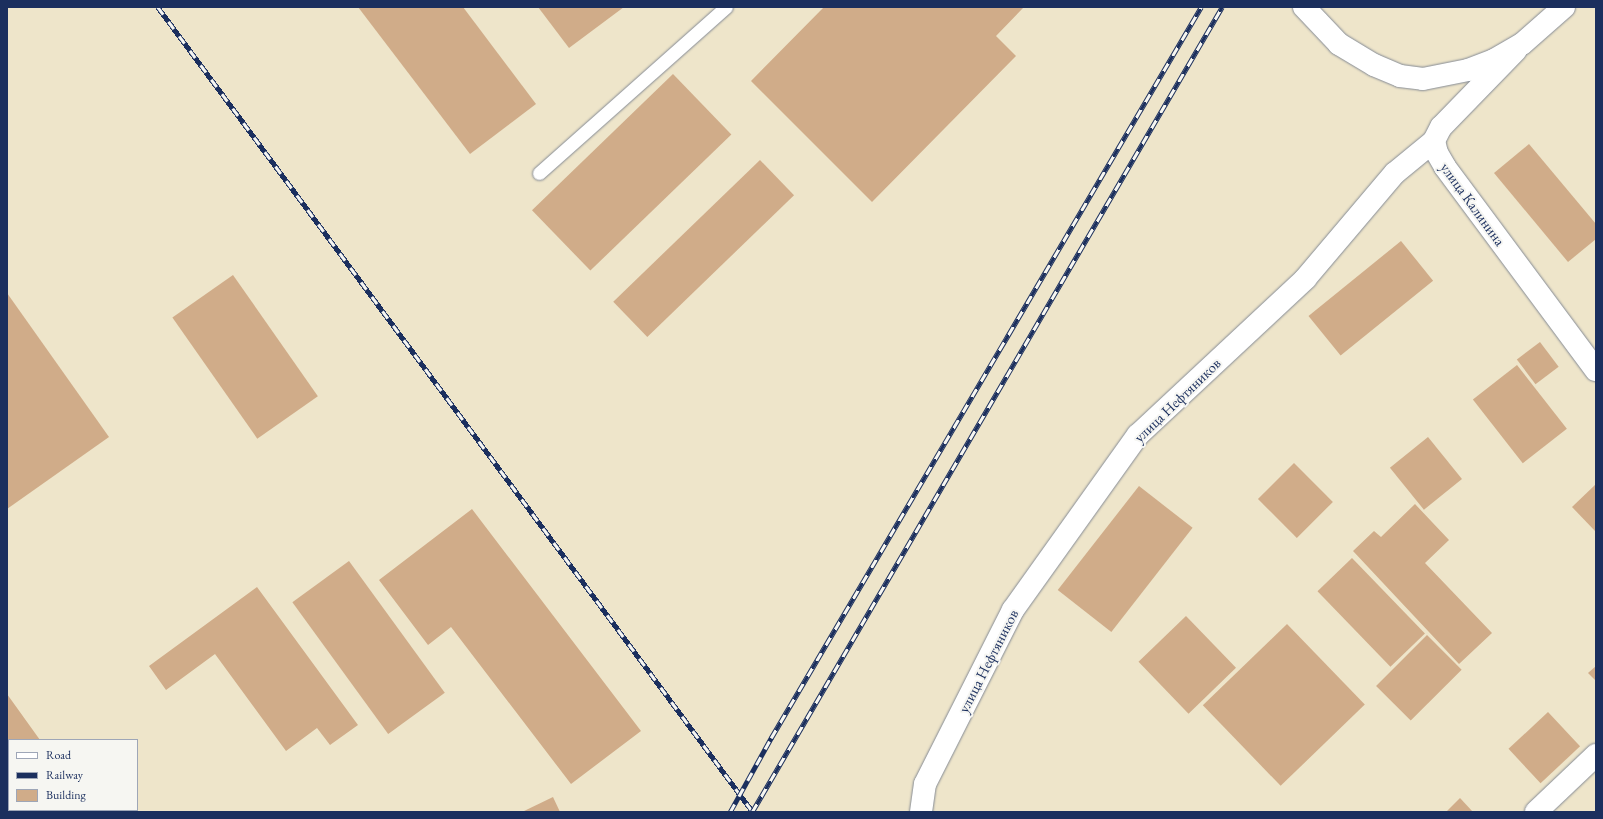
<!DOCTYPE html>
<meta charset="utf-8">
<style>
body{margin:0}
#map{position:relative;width:1603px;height:819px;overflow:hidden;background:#eee5ca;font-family:"EB Garamond",serif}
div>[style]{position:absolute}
.building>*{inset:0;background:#d0ac89;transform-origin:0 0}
.roads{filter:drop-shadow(0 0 1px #848a94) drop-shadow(0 0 1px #848a94)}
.service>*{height:13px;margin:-6.5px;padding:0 6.5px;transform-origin:6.5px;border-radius:6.5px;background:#fff}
.minor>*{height:22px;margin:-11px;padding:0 11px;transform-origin:11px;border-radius:11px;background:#fff}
.tertiary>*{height:22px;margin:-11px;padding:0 11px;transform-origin:11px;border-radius:11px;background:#fff}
.rail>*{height:4.5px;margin-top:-2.25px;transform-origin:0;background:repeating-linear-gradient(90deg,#f6f6f2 0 9px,#1b2f5e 0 18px);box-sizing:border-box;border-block:1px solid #1b2f5e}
span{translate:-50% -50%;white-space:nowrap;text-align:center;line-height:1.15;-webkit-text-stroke:4px #f6f6f2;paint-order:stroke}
.street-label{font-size:15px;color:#1b2f5e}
.frame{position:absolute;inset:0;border:8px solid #1b2f5e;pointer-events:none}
.legend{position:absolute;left:8px;top:739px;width:130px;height:72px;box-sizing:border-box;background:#f6f6f2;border:1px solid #9ea6b7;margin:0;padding:5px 7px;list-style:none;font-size:12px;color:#1b2f5e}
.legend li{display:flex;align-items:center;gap:8px;height:20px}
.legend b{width:20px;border:1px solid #9ea6b7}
</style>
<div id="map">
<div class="building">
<i style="clip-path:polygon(358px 7px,463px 7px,536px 104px,470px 154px)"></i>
<i style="clip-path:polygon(538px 7px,624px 7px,569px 48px)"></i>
<i style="clip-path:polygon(824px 7px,1024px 7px,996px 36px,1016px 56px,872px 202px,751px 81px)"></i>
<i style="left:673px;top:74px;width:84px;height:196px;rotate:46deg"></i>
<i style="clip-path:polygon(1529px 144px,1596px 224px,1596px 239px,1568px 262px,1494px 173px)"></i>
<i style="left:760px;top:160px;width:49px;height:204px;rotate:46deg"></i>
<i style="left:1401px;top:241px;width:51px;height:119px;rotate:51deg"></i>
<i style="left:233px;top:275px;width:148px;height:74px;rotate:55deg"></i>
<i style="clip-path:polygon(7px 293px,109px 437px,7px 509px)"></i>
<i style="left:1540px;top:342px;width:31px;height:29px;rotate:53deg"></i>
<i style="left:1517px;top:365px;width:81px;height:56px;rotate:52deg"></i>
<i style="left:1428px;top:437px;width:54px;height:49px;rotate:51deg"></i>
<i style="left:1294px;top:463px;width:55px;height:51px;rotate:45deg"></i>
<i style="clip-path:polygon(1596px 484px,1596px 532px,1572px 507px)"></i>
<i style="left:1139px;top:486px;width:68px;height:132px;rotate:38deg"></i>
<i style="clip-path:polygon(1415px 504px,1449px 540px,1425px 563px,1492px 633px,1459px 664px,1353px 551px,1374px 531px,1381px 537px)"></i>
<i style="clip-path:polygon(472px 509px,641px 731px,571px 784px,451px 627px,428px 645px,379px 580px)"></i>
<i style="left:1352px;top:558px;width:105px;height:48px;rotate:46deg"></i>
<i style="left:349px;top:561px;width:163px;height:70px;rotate:54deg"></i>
<i style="clip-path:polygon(257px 587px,358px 725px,330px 745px,317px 728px,286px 751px,215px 654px,166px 690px,149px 666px)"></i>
<i style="left:1186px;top:616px;width:72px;height:66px;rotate:46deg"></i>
<i style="left:1287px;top:624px;width:112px;height:117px;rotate:46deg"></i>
<i style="left:1427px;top:635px;width:49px;height:72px;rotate:45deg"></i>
<i style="clip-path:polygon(1596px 666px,1596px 681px,1588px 673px)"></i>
<i style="clip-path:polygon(7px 694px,40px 740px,9px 740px,9px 772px,7px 774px)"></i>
<i style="left:1548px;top:712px;width:47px;height:54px;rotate:47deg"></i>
<i style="clip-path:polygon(553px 797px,560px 812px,522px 812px)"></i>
<i style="clip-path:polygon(1460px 798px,1473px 812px,1446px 812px)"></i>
</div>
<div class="roads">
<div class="service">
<i style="left:539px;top:173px;width:250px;rotate:-41.6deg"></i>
</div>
<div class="minor">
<i style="left:1516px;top:50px;width:107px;rotate:134.2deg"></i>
<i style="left:1441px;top:127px;width:16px;rotate:117deg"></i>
<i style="left:1434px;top:141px;width:12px;rotate:76deg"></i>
<i style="left:1437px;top:153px;width:16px;rotate:60deg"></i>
<i style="left:1445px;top:167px;width:253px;rotate:53.4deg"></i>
<i style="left:921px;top:812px;width:28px;rotate:-82deg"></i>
<i style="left:925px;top:784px;width:195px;rotate:-63.2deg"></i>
<i style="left:1013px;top:610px;width:215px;rotate:-54.5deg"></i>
<i style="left:1138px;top:435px;width:229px;rotate:-43deg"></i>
<i style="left:1305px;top:279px;width:139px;rotate:-49.7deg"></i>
<i style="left:1395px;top:173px;width:50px;rotate:-39.4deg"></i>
<i style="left:1536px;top:812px;width:83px;rotate:-43.5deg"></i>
</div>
<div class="tertiary">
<i style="left:1304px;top:7px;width:51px;rotate:46.6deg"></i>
<i style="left:1339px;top:44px;width:41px;rotate:31deg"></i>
<i style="left:1374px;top:65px;width:28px;rotate:23deg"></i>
<i style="left:1400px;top:76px;width:23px;rotate:7deg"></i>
<i style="left:1423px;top:79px;width:46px;rotate:-11.3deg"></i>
<i style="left:1468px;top:70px;width:28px;rotate:-21deg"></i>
<i style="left:1494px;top:60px;width:32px;rotate:-30deg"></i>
<i style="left:1522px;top:44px;width:56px;rotate:-41.4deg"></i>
</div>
</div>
<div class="rail">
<i style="left:158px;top:7px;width:1001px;rotate:53.53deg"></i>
<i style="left:730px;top:812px;width:85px;rotate:-61deg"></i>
<i style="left:771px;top:738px;width:848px;rotate:-59.53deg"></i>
<i style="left:752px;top:812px;width:932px;rotate:-59.72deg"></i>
</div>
<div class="street-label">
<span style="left:1473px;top:204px;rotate:54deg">улица Калинина</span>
<span style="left:1177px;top:400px;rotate:-44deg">улица Нефтяников</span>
<span style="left:988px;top:661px;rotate:-63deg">улица Нефтяников</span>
</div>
<div class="frame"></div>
<ul class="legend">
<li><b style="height:5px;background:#fff"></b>Road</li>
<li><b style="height:5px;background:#1b2f5e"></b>Railway</li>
<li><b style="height:11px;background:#d0ac89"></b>Building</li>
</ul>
</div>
